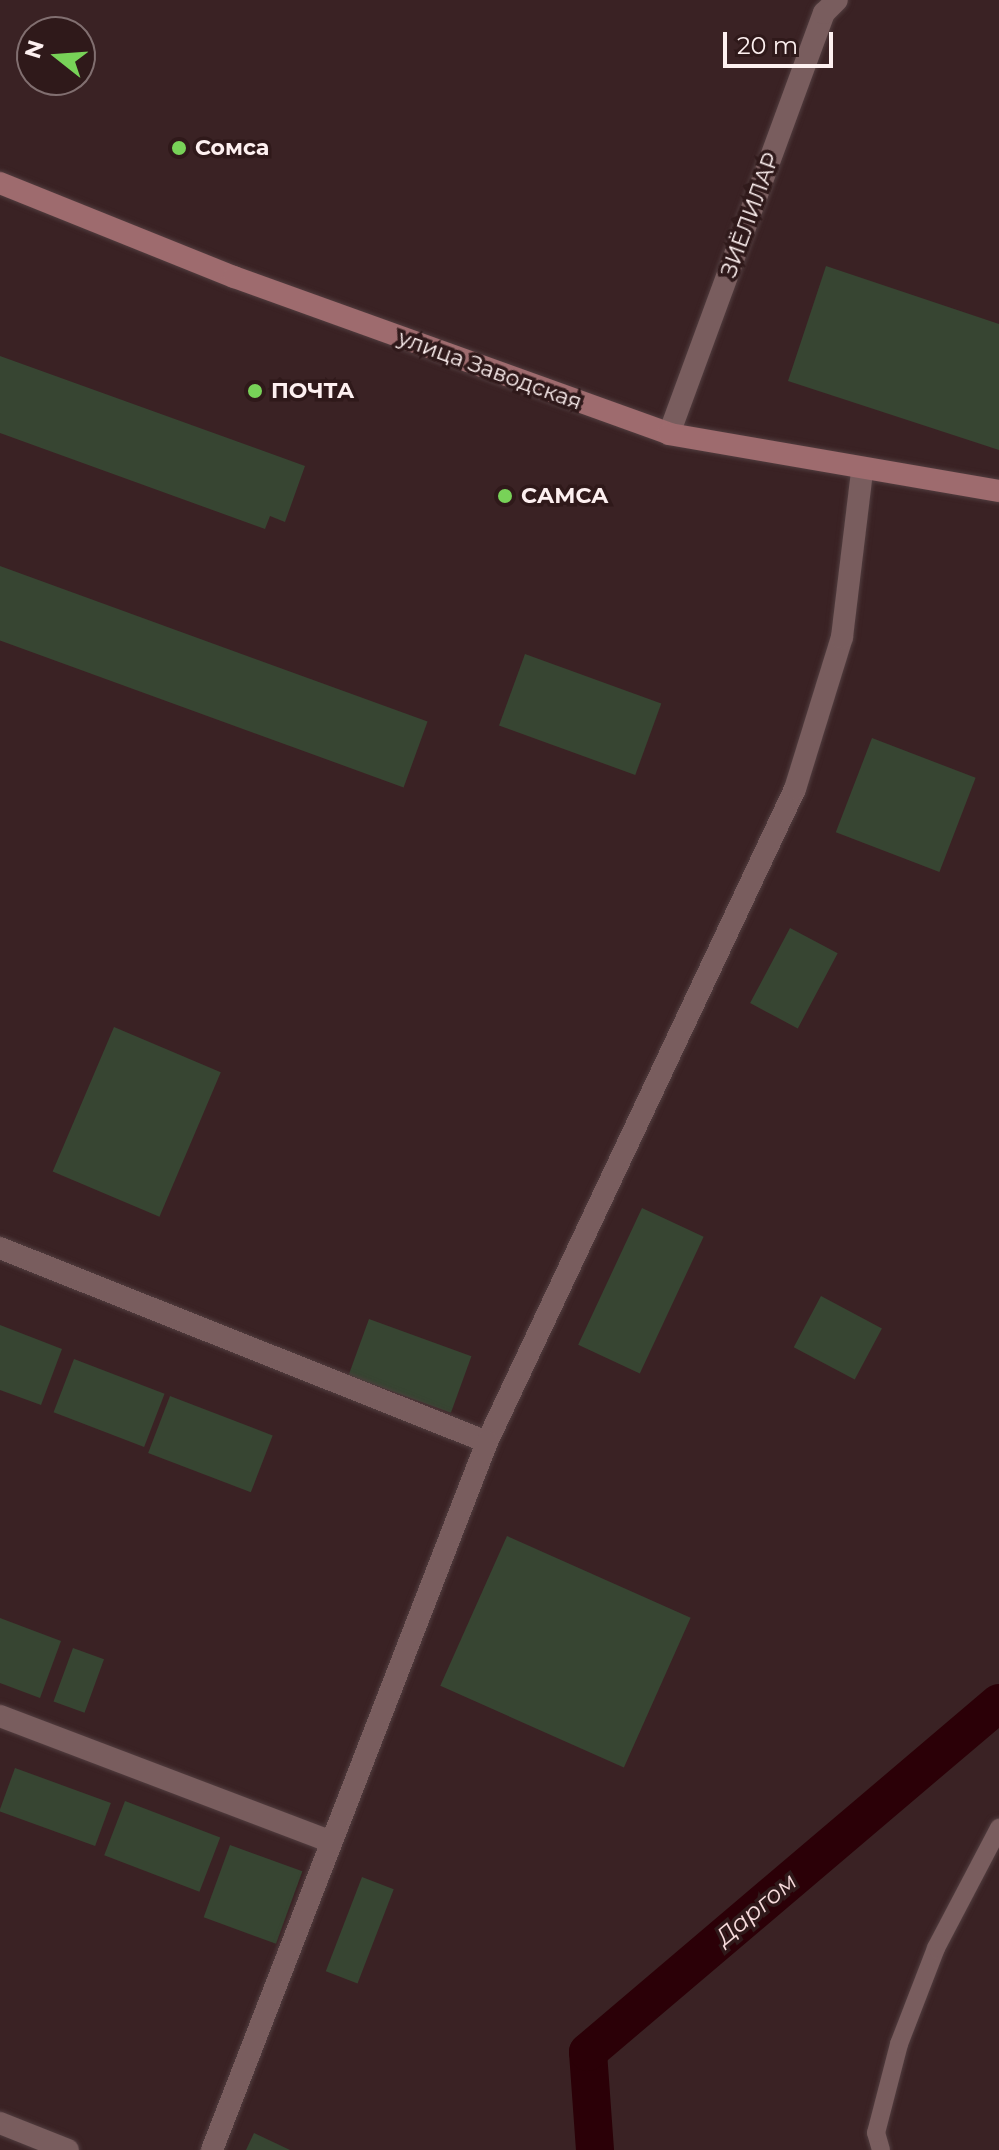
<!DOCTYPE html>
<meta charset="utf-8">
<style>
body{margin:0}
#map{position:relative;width:999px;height:2150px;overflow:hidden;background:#3a2224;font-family:Montserrat,sans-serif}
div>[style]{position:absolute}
.canal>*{height:38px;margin:-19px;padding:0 19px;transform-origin:19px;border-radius:19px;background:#2b0007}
.building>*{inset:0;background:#374532;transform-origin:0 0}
.roads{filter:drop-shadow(0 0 2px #513d3f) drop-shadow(0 0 2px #513d3f)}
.service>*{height:18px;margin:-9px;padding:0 9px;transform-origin:9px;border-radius:9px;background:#795d5e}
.minor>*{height:22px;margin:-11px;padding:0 11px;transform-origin:11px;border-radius:11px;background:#795d5e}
.secondary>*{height:22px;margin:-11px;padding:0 11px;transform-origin:11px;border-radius:11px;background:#9e6b6e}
.dots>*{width:22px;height:22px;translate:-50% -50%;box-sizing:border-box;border:4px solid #2f191a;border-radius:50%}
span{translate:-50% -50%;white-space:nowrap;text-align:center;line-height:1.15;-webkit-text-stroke:7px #2f191a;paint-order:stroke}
.poi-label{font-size:22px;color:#fdf0f0;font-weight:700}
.left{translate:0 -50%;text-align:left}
.street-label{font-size:22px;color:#fdf0f0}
.water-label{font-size:24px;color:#f7dbdc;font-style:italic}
.north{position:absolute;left:16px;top:16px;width:80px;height:80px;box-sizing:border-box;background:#2f191a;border:2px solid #816f70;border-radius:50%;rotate:287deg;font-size:22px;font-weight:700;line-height:32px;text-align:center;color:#fdf0f0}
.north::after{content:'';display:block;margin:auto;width:28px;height:36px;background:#78d258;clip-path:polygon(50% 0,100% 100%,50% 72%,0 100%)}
.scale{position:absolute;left:723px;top:32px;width:110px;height:36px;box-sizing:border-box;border:4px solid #fdf0f0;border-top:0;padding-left:10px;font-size:24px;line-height:28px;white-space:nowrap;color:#fdf0f0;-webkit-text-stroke:6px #2f191a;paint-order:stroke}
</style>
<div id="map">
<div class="canal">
<i style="left:595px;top:2150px;width:98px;rotate:-94.1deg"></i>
<i style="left:588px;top:2052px;width:539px;rotate:-40.34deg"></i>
</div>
<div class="building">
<i style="clip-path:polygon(826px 266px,999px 324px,999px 450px,788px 381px)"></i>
<i style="clip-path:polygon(0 356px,305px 466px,285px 522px,270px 516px,265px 529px,0 433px)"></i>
<i style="left:0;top:566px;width:455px;height:70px;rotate:20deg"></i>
<i style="left:525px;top:654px;width:145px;height:76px;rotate:20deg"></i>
<i style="left:872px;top:738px;width:111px;height:101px;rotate:21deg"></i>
<i style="left:790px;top:928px;width:54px;height:85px;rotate:28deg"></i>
<i style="left:114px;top:1027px;width:116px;height:157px;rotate:23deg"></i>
<i style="left:642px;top:1208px;width:68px;height:151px;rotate:25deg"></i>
<i style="left:821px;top:1296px;width:69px;height:58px;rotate:28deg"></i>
<i style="left:369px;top:1319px;width:109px;height:60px;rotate:20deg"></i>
<i style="clip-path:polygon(0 1325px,62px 1349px,41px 1405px,0 1390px)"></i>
<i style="left:74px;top:1359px;width:97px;height:57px;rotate:21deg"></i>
<i style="left:170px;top:1396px;width:110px;height:61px;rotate:21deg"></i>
<i style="left:507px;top:1536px;width:201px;height:164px;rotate:24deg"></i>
<i style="clip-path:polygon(0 1618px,61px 1641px,40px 1698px,0 1683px)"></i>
<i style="left:73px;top:1648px;width:33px;height:57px;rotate:20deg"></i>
<i style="left:15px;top:1768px;width:102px;height:46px;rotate:20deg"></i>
<i style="left:125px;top:1801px;width:102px;height:58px;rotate:21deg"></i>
<i style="left:230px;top:1845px;width:77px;height:77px;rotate:20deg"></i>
<i style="left:362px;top:1877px;width:34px;height:101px;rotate:21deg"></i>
<i style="clip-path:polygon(254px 2133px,290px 2150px,246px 2150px)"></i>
</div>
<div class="roads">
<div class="service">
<i style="left:881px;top:2150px;width:18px;rotate:-106deg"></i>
<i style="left:876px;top:2133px;width:92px;rotate:-75.5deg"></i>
<i style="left:899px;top:2044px;width:103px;rotate:-68.9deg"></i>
<i style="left:936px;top:1948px;width:136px;rotate:-62.3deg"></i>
</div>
<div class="minor">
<i style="left:669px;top:434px;width:449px;rotate:-69.8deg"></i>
<i style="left:824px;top:13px;width:18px;rotate:-45deg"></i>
<i style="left:0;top:1248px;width:524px;rotate:21.72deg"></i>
<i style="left:487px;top:1442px;width:722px;rotate:-64.75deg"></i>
<i style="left:795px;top:789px;width:159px;rotate:-72.8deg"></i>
<i style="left:842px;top:637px;width:166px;rotate:-83.1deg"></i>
<i style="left:0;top:1716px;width:354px;rotate:20.8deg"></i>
<i style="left:0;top:2123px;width:73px;rotate:21.7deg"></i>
<i style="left:212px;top:2150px;width:760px;rotate:-68.77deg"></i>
</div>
<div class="secondary">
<i style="left:0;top:183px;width:252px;rotate:21.9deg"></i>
<i style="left:234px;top:277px;width:462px;rotate:19.8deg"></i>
<i style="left:669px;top:434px;width:335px;rotate:9.8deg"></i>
</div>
</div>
<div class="dots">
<i style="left:179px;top:148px;background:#78d258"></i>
<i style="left:255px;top:391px;background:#78d258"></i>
<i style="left:505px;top:496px;background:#78d258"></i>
</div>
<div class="poi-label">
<span class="left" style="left:195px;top:148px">Сомса</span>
<span class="left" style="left:271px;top:391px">ПОЧТА</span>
<span class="left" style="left:521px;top:496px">САМСА</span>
</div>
<div class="street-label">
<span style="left:750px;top:215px;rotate:-70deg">ЗИЁЛИЛАР</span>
<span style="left:490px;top:370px;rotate:20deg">улица Заводская</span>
</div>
<div class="water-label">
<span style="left:756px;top:1909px;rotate:-40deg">Даргом</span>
</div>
<div class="north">N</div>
<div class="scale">20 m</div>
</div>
